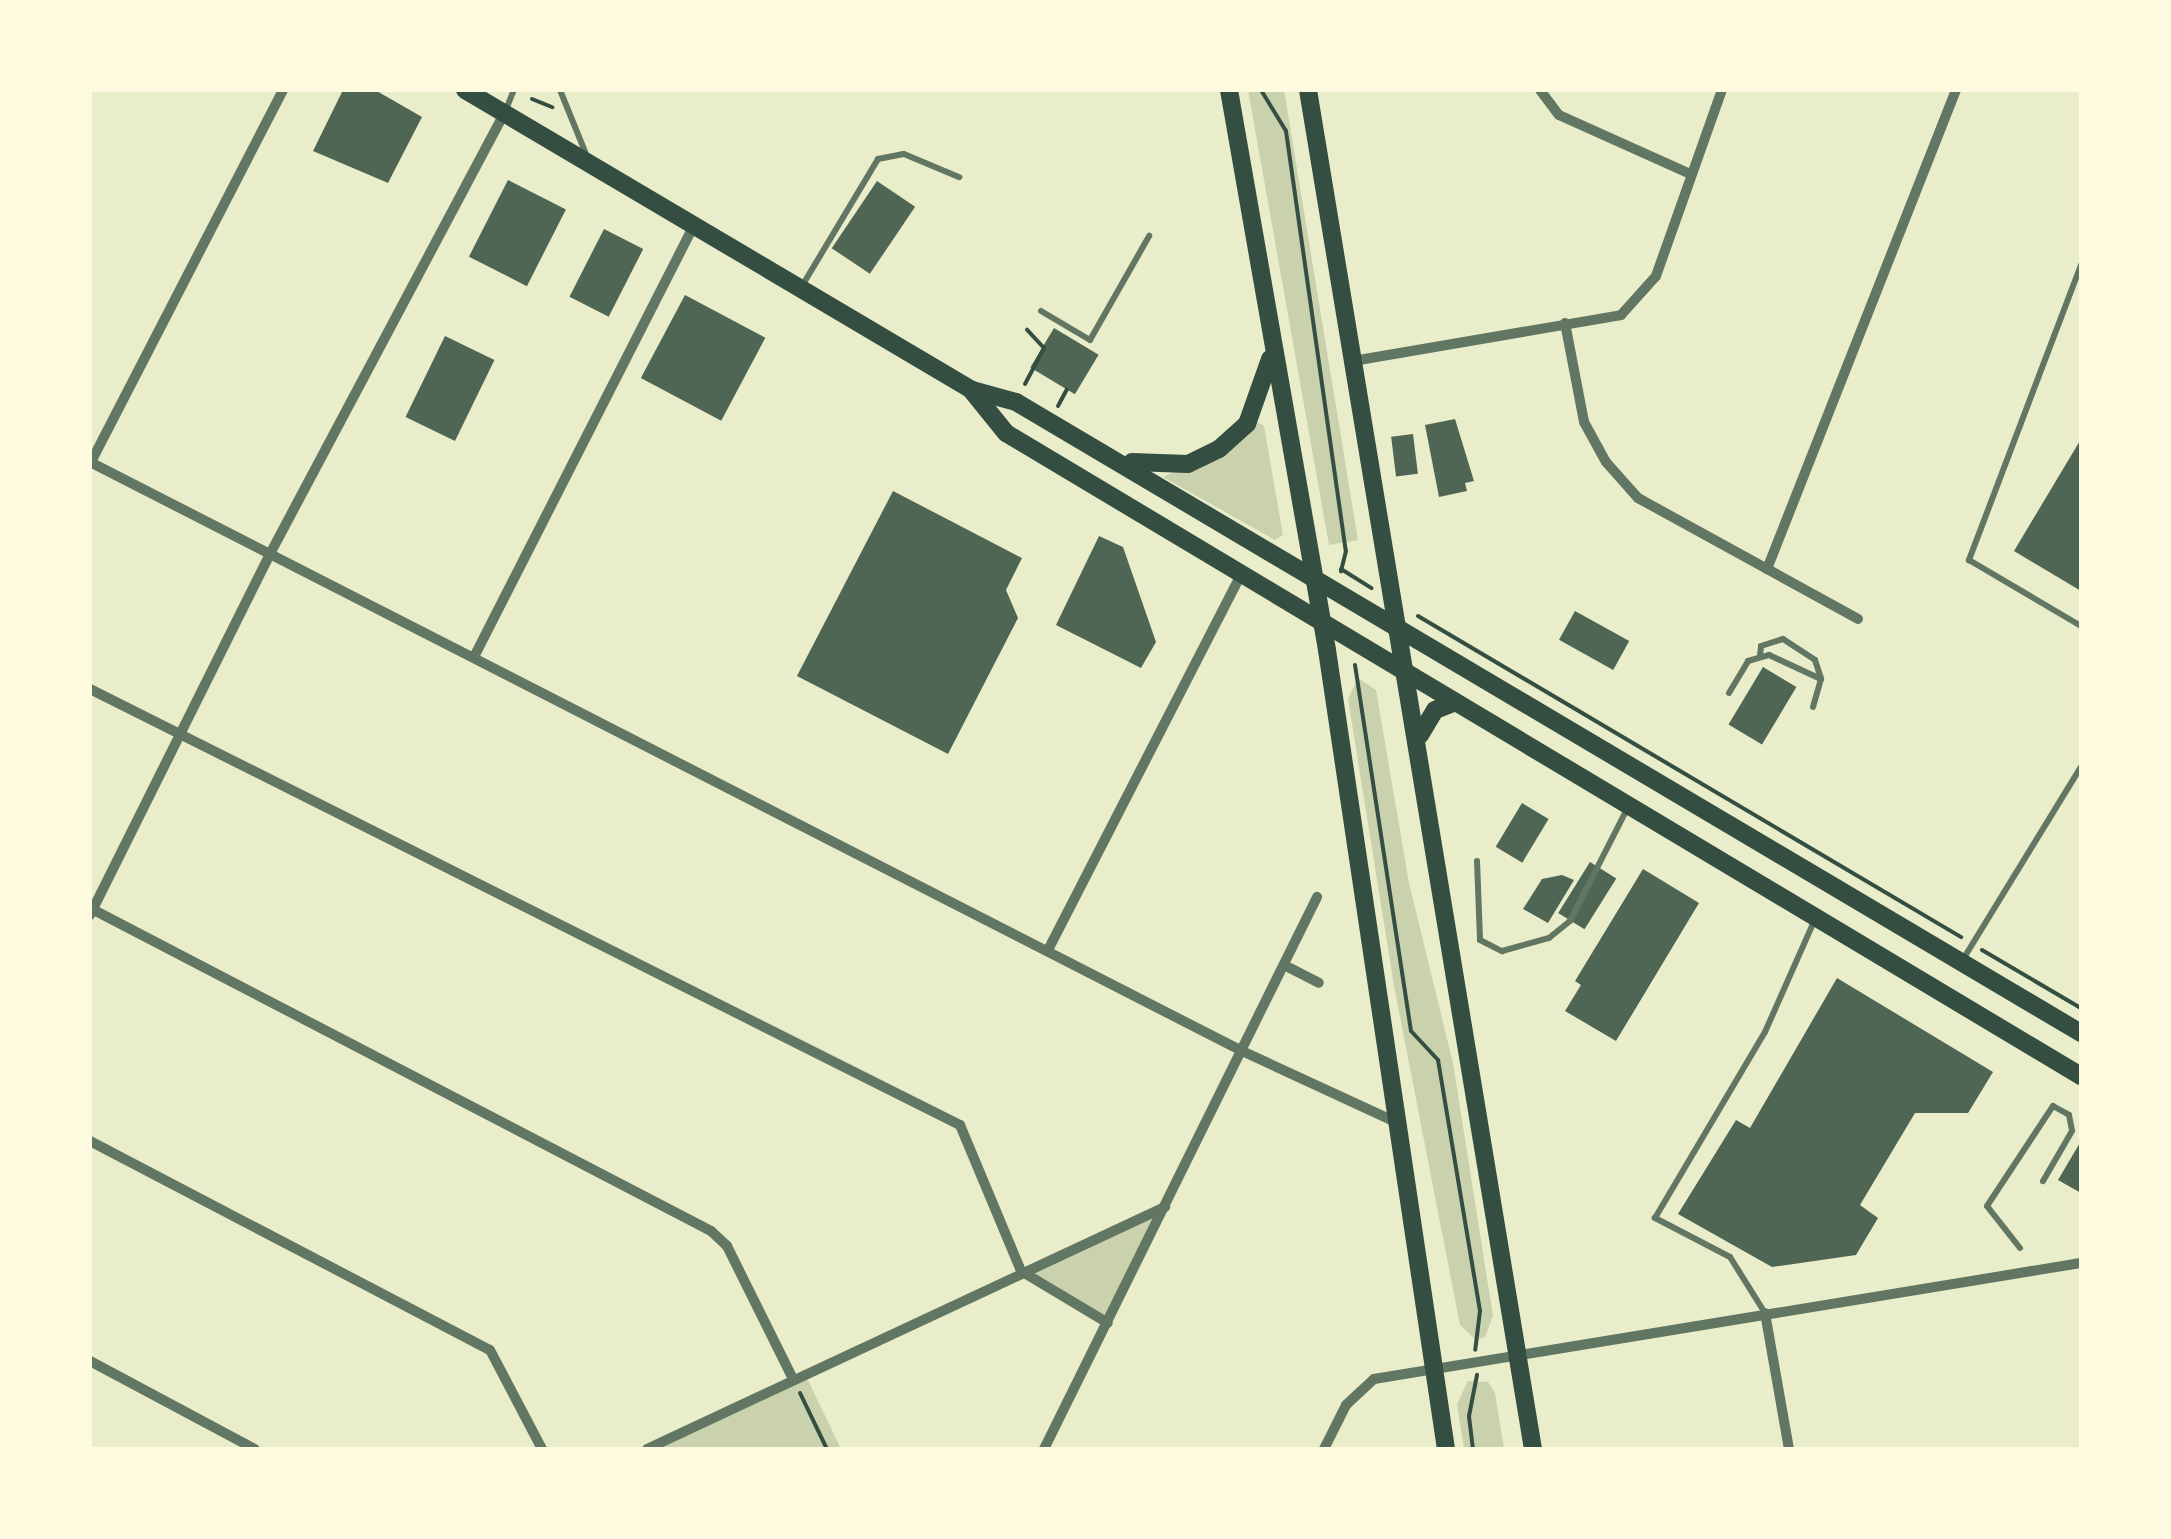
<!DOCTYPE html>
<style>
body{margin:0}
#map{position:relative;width:2171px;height:1539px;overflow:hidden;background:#e9edc9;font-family:Jost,sans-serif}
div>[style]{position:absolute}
.green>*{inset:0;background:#cad2ad}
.building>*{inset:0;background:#4f6655;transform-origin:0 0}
.path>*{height:4px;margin:-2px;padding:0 2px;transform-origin:2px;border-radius:2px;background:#344e41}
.service>*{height:6px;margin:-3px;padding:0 3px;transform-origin:3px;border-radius:3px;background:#617663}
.minor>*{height:10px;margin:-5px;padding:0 5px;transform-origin:5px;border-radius:5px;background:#617663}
.secondary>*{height:18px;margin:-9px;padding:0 9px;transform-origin:9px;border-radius:9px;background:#344e41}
span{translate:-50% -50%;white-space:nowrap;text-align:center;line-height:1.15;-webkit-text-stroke:10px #fefae0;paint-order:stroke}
.frame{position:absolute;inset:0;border:92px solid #fefae0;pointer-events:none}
</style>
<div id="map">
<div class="green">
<i style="clip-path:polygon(1248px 90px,1284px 90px,1358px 540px,1329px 545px)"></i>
<i style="clip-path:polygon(1257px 422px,1264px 426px,1283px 535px,1275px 540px,1163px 477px,1239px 442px)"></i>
<i style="clip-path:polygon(1358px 678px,1376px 690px,1409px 883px,1453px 1063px,1493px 1316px,1485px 1337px,1476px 1340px,1460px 1325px,1394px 986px,1348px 699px)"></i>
<i style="clip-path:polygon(1166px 1207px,1108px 1323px,1021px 1271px)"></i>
<i style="clip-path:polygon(805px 1374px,841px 1449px,647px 1449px)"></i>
<i style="clip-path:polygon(1468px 1381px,1488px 1382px,1495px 1393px,1504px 1449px,1464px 1449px,1457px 1404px)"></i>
</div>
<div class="building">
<i style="clip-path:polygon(343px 90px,375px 90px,422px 117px,388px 183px,313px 151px)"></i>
<i style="left:508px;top:180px;width:65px;height:86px;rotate:27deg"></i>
<i style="left:877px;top:181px;width:46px;height:81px;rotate:34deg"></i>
<i style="left:604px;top:229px;width:44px;height:76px;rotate:27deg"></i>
<i style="left:685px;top:295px;width:91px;height:94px;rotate:28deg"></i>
<i style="left:1054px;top:328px;width:52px;height:46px;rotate:31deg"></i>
<i style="left:445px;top:336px;width:55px;height:90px;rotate:26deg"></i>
<i style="clip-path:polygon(1455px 419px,1474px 481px,1465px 483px,1467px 491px,1439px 497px,1425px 425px)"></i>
<i style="left:1413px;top:434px;width:40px;height:22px;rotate:83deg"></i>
<i style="clip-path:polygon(2081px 439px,2081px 591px,2014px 551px)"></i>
<i style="clip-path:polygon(893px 491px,1022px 558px,1006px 590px,1018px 618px,948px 754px,797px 676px)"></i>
<i style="clip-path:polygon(1099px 536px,1123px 547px,1156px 642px,1141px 668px,1056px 625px)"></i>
<i style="left:1575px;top:611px;width:62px;height:33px;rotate:29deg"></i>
<i style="left:1763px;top:667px;width:39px;height:67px;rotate:31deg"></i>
<i style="left:1522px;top:803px;width:31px;height:51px;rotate:31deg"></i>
<i style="left:1590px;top:862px;width:31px;height:60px;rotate:32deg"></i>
<i style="clip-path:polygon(1643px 869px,1699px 903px,1616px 1041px,1565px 1011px,1581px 985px,1575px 981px)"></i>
<i style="clip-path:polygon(1562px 875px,1574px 880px,1548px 923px,1523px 909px,1542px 879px)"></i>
<i style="clip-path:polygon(1837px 978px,1993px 1072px,1968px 1113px,1915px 1113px,1860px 1205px,1878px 1218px,1856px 1255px,1772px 1267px,1678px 1214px,1736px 1120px,1750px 1128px)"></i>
<i style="clip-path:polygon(2081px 1141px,2081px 1193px,2058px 1180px)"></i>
</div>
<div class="path">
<i style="left:1261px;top:90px;width:48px;rotate:58.6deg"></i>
<i style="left:1286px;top:131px;width:424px;rotate:81.9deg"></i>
<i style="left:1346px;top:551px;width:21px;rotate:104deg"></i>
<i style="left:532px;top:99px;width:22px;rotate:22deg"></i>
<i style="left:1025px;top:384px;width:41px;rotate:-62.2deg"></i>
<i style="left:1044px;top:348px;width:25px;rotate:-133deg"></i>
<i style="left:1058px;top:406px;width:19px;rotate:-62deg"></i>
<i style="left:1341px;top:569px;width:36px;rotate:32deg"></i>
<i style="left:1418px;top:616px;width:631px;rotate:30.59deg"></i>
<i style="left:1355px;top:665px;width:370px;rotate:81.3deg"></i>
<i style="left:1411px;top:1031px;width:40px;rotate:47deg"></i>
<i style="left:1438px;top:1060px;width:254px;rotate:80.5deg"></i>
<i style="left:1480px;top:1311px;width:39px;rotate:97deg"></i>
<i style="left:1982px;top:950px;width:115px;rotate:30.4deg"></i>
<i style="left:800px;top:1393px;width:62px;rotate:64.3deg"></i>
<i style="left:1473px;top:1449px;width:33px;rotate:-97deg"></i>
<i style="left:1469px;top:1416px;width:42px;rotate:-79deg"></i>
</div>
<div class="service">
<i style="left:560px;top:90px;width:69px;rotate:67.9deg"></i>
<i style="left:505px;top:112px;width:24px;rotate:-68deg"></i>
<i style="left:2081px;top:265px;width:316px;rotate:110.8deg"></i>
<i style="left:1969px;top:560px;width:130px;rotate:30.5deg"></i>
<i style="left:802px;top:286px;width:148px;rotate:-59.1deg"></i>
<i style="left:878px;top:159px;width:26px;rotate:-11deg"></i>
<i style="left:904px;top:154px;width:60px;rotate:22.7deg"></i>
<i style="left:1041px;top:311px;width:57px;rotate:30.6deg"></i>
<i style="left:1090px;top:340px;width:120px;rotate:-60.4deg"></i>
<i style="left:1760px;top:656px;width:10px;rotate:-84deg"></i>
<i style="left:1761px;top:646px;width:23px;rotate:-18deg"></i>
<i style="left:1783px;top:639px;width:38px;rotate:33deg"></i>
<i style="left:1815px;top:660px;width:20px;rotate:72deg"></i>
<i style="left:1729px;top:693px;width:37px;rotate:-59deg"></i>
<i style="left:1748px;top:661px;width:22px;rotate:-16deg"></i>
<i style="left:1769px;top:655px;width:57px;rotate:24.8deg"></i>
<i style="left:1821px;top:679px;width:29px;rotate:106deg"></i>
<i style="left:1477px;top:861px;width:79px;rotate:87.8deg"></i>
<i style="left:1480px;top:940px;width:25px;rotate:27deg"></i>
<i style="left:1502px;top:951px;width:49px;rotate:-15.5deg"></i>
<i style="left:1549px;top:938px;width:27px;rotate:-39deg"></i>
<i style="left:1570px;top:921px;width:128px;rotate:-63deg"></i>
<i style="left:1962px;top:961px;width:228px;rotate:-58.5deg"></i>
<i style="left:2020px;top:1248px;width:53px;rotate:-128.2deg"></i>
<i style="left:1987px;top:1206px;width:120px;rotate:-56.6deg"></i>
<i style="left:2053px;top:1106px;width:18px;rotate:29deg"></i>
<i style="left:2069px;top:1115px;width:16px;rotate:79deg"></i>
<i style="left:2072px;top:1131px;width:58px;rotate:120.1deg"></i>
<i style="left:1765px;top:1313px;width:66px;rotate:-122deg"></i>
<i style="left:1730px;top:1257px;width:85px;rotate:-152.5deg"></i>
<i style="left:1655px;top:1218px;width:216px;rotate:-59.4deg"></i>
<i style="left:1765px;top:1032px;width:124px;rotate:-66.1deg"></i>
</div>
<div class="minor">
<i style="left:1540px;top:90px;width:31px;rotate:53deg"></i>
<i style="left:1559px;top:115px;width:144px;rotate:24.2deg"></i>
<i style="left:1565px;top:323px;width:101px;rotate:79.1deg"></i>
<i style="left:1584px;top:422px;width:46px;rotate:61.2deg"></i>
<i style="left:1606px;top:462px;width:48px;rotate:48.4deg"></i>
<i style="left:1638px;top:498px;width:251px;rotate:28.8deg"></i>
<i style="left:1353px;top:361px;width:272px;rotate:-9.7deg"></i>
<i style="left:1621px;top:315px;width:52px;rotate:-48.1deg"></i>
<i style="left:1656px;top:276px;width:197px;rotate:-70.5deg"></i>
<i style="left:90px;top:462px;width:1294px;rotate:27.08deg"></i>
<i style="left:1242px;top:1051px;width:172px;rotate:24.8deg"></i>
<i style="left:91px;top:462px;width:419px;rotate:-62.7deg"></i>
<i style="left:1767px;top:569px;width:515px;rotate:-68.47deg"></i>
<i style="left:475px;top:655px;width:482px;rotate:-63deg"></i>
<i style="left:90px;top:689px;width:973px;rotate:26.62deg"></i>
<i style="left:960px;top:1125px;width:158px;rotate:67.3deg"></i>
<i style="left:1021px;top:1271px;width:101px;rotate:30.9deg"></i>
<i style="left:90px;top:908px;width:700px;rotate:27.48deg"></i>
<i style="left:711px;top:1231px;width:22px;rotate:43deg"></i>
<i style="left:727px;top:1246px;width:148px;rotate:63.6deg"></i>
<i style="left:90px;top:915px;width:406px;rotate:-63.5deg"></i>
<i style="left:271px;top:552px;width:497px;rotate:-62deg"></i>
<i style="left:1048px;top:950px;width:422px;rotate:-62.8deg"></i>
<i style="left:1284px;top:965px;width:39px;rotate:27deg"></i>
<i style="left:90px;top:1141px;width:451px;rotate:27.6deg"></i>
<i style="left:490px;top:1350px;width:112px;rotate:62.3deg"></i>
<i style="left:1765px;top:1313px;width:138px;rotate:80deg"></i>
<i style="left:90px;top:1361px;width:187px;rotate:28.1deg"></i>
<i style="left:647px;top:1449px;width:572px;rotate:-25.04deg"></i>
<i style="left:1044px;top:1449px;width:616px;rotate:-63.68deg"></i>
<i style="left:1324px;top:1449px;width:49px;rotate:-63.4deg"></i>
<i style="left:1346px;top:1405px;width:38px;rotate:-43deg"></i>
<i style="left:1374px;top:1379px;width:716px;rotate:-9.32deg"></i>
</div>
<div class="secondary">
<i style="left:465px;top:90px;width:589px;rotate:30.61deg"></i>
<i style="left:972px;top:390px;width:46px;rotate:15.3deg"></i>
<i style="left:1016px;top:402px;width:1238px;rotate:30.65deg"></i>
<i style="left:1229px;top:90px;width:569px;rotate:80.07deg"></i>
<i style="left:1327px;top:650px;width:808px;rotate:81.53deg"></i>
<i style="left:1308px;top:90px;width:1377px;rotate:80.6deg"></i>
<i style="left:972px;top:391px;width:54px;rotate:51deg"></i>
<i style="left:1006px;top:433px;width:1253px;rotate:30.89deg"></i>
<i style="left:1132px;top:462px;width:56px;rotate:2deg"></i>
<i style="left:1188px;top:464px;width:34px;rotate:-26deg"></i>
<i style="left:1219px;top:449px;width:38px;rotate:-42deg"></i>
<i style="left:1247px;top:424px;width:69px;rotate:-70.5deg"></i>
<i style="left:1420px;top:735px;width:29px;rotate:-59deg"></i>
<i style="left:1435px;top:710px;width:22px;rotate:-21deg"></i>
</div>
<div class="frame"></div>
</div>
